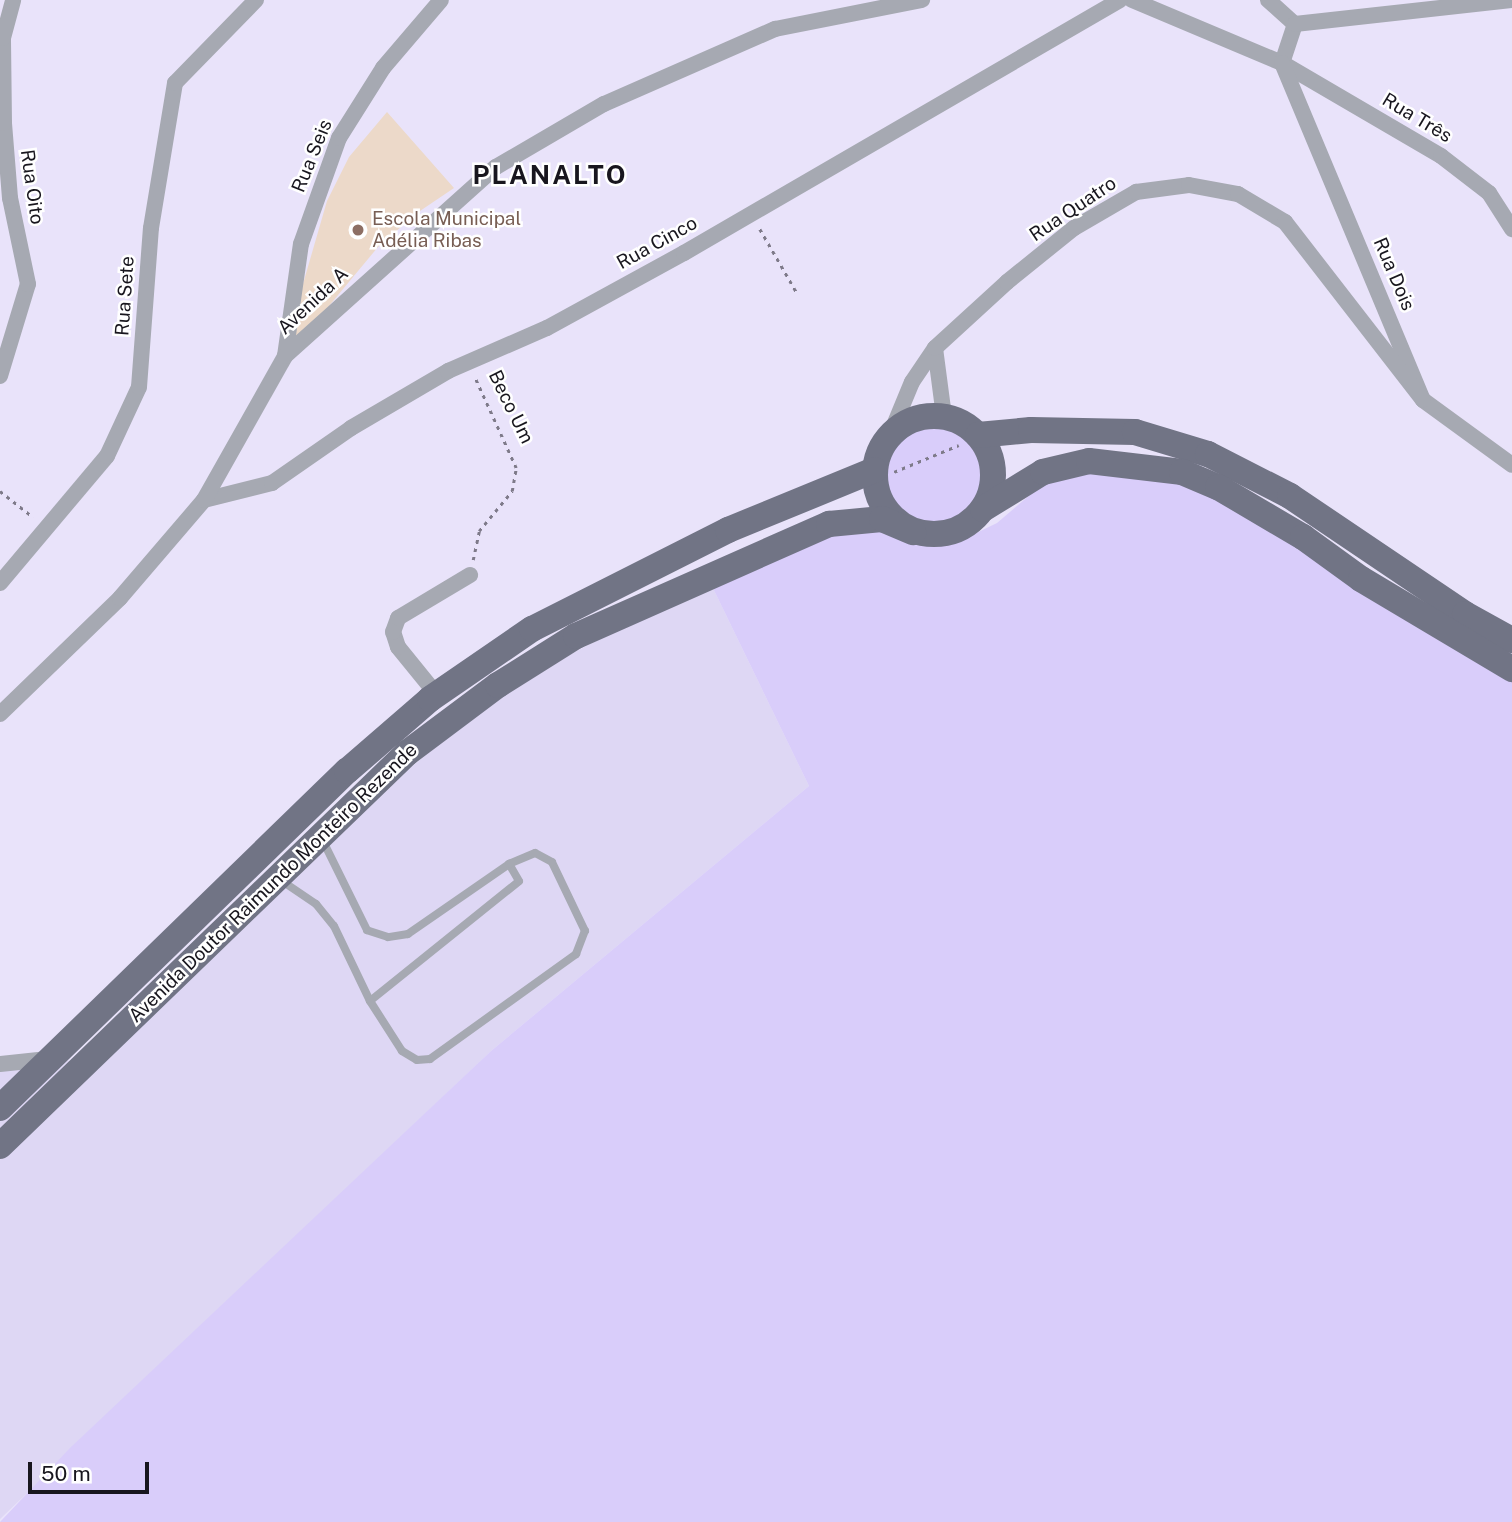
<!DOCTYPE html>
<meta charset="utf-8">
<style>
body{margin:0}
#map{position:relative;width:1512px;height:1522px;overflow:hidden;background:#e9e3fa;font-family:"Public Sans",sans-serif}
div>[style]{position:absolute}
.built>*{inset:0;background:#ded7f4}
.education>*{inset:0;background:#ecd9c9}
.green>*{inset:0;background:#d9cdfa}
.round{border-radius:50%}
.path>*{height:2.5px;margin-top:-1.25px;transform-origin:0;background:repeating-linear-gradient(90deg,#7e7a89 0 3.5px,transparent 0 8.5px)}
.lane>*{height:8px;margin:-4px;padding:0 4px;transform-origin:4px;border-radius:4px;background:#a6a9b2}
.street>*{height:16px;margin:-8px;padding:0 8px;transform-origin:8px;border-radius:8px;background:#a6a9b2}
.primary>*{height:26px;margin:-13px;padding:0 13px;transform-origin:13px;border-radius:13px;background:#717485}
.primary>.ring{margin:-13px;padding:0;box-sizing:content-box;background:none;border:26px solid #717485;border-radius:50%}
.dots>*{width:19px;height:19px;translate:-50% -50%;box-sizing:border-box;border:4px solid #fff;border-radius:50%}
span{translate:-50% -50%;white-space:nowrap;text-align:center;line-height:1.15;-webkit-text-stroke:5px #fff;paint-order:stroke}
.street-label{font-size:19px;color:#18161e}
.education-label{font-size:19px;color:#785e54}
.left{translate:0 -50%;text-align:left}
.district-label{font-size:26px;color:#18161e;font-weight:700;letter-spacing:2px}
.scale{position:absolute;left:28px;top:1462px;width:121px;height:32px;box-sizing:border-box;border:4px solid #18161e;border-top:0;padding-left:9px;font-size:21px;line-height:24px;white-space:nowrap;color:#18161e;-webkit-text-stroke:5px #fff;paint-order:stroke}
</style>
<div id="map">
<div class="built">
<i style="clip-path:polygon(710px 582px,809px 786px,491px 1051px,0 1519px,0 1064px,102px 1059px,378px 794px,483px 709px,571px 654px)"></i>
</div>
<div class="education">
<i style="clip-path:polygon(387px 112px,454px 188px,417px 213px,378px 247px,294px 348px,296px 308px,327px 201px,349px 157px)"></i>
</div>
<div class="green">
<i class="round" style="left:886px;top:426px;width:100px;height:100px"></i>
<i style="clip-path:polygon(1086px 466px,1198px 485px,1512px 679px,1512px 1522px,0 1522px,70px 1448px,491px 1051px,809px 786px,710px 582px,841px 526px,901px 531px,933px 543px,964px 539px,997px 523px,1051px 477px)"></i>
</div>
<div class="path">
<i style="left:760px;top:229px;width:72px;rotate:59.9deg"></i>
<i style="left:894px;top:472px;width:70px;rotate:-22.6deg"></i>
<i style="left:0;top:491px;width:42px;rotate:38.2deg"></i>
<i style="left:473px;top:560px;width:30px;rotate:-78deg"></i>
<i style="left:479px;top:531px;width:52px;rotate:-50.5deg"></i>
<i style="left:512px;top:491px;width:23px;rotate:-80deg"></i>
<i style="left:516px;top:468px;width:99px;rotate:-114.5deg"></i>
</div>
<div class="lane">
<i style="left:282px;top:881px;width:41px;rotate:34.1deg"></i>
<i style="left:316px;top:904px;width:28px;rotate:51deg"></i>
<i style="left:334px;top:926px;width:83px;rotate:64.4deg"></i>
<i style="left:370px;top:1001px;width:191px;rotate:-38.8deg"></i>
<i style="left:519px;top:881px;width:20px;rotate:-120deg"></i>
<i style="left:509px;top:864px;width:123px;rotate:145.3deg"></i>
<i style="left:408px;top:934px;width:20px;rotate:171deg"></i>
<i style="left:388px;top:937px;width:22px;rotate:-162deg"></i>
<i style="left:367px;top:930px;width:99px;rotate:-116.3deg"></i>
<i style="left:370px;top:1001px;width:59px;rotate:57.4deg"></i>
<i style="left:402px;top:1051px;width:17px;rotate:31deg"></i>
<i style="left:417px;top:1060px;width:13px;rotate:-4deg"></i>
<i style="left:430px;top:1059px;width:180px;rotate:-35.7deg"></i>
<i style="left:576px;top:954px;width:25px;rotate:-69deg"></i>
<i style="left:585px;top:931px;width:76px;rotate:-115.6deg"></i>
<i style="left:552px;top:862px;width:19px;rotate:-152deg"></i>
<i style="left:535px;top:853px;width:28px;rotate:157deg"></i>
</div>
<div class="street">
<i style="left:1132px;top:0;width:163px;rotate:22.8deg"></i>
<i style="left:1282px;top:63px;width:184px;rotate:30.3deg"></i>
<i style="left:1441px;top:156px;width:61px;rotate:37.6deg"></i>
<i style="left:1489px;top:193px;width:43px;rotate:57.4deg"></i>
<i style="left:1268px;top:0;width:36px;rotate:42deg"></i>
<i style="left:1295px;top:24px;width:41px;rotate:108.4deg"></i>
<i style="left:1295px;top:24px;width:218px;rotate:-6.3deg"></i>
<i style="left:1282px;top:63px;width:365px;rotate:67.3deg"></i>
<i style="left:1423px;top:400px;width:110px;rotate:36.1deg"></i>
<i style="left:935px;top:348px;width:69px;rotate:82.5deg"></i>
<i style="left:285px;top:356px;width:113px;rotate:-81.9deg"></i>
<i style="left:301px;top:244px;width:113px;rotate:-70.3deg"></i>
<i style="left:339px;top:138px;width:83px;rotate:-57.8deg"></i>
<i style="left:383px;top:68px;width:89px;rotate:-49.5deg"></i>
<i style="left:0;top:376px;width:96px;rotate:-73.1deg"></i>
<i style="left:28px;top:284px;width:88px;rotate:-101.8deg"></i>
<i style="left:10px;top:198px;width:75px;rotate:-94.6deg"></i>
<i style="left:4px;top:123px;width:85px;rotate:-90.7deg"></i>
<i style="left:3px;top:38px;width:39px;rotate:-75deg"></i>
<i style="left:890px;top:435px;width:57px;rotate:-67.5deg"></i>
<i style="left:912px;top:382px;width:41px;rotate:-55.9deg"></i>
<i style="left:935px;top:348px;width:98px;rotate:-42.5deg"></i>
<i style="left:1007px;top:282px;width:86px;rotate:-38.9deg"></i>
<i style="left:1074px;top:228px;width:72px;rotate:-30.1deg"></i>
<i style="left:1136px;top:192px;width:53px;rotate:-7.5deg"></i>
<i style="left:1189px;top:185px;width:50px;rotate:10.4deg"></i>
<i style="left:1238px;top:194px;width:55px;rotate:30.8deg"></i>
<i style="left:1285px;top:222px;width:225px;rotate:52.2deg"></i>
<i style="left:204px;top:500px;width:70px;rotate:-14deg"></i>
<i style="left:272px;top:483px;width:96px;rotate:-34.8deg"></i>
<i style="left:351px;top:428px;width:113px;rotate:-30.4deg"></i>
<i style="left:448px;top:371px;width:108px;rotate:-23.5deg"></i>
<i style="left:547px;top:328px;width:156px;rotate:-28.7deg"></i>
<i style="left:684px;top:253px;width:504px;rotate:-30.13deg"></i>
<i style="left:0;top:583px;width:166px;rotate:-49.9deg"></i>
<i style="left:107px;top:456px;width:76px;rotate:-65.1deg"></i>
<i style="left:139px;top:387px;width:159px;rotate:-85.7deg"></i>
<i style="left:151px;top:228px;width:147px;rotate:-80.6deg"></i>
<i style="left:175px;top:83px;width:116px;rotate:-45.7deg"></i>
<i style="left:437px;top:695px;width:62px;rotate:-129.1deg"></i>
<i style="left:398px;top:647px;width:16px;rotate:-108deg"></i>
<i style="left:393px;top:632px;width:15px;rotate:-70deg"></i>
<i style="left:398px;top:618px;width:84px;rotate:-30.8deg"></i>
<i style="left:0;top:714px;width:167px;rotate:-44deg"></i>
<i style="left:120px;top:598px;width:129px;rotate:-49.4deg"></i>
<i style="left:204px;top:500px;width:165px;rotate:-60.6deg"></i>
<i style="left:285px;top:356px;width:283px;rotate:-41.9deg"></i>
<i style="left:496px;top:167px;width:125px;rotate:-30.3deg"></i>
<i style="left:604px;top:104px;width:187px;rotate:-23.7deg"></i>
<i style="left:775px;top:29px;width:150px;rotate:-11.2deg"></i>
<i style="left:0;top:1064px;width:48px;rotate:-5.9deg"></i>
</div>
<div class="primary">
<i class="ring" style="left:875px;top:416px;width:92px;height:92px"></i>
<i style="left:978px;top:435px;width:53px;rotate:-5.4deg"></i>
<i style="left:1031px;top:430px;width:104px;rotate:1.1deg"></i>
<i style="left:1135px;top:432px;width:76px;rotate:16.8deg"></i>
<i style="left:1208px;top:454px;width:92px;rotate:27.1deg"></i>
<i style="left:1290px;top:496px;width:211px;rotate:34deg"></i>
<i style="left:1465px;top:614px;width:54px;rotate:29deg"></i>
<i style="left:983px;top:509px;width:70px;rotate:-31.7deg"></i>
<i style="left:1043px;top:472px;width:47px;rotate:-13.4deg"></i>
<i style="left:1089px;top:461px;width:94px;rotate:6.7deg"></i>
<i style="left:1182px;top:472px;width:39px;rotate:23deg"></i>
<i style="left:1218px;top:487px;width:99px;rotate:30.5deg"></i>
<i style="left:1303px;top:537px;width:72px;rotate:35.9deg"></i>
<i style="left:1361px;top:579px;width:176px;rotate:30.8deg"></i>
<i style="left:0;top:1108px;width:484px;rotate:-44.2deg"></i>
<i style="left:347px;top:771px;width:110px;rotate:-40.9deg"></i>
<i style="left:430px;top:699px;width:124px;rotate:-34.5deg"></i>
<i style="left:532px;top:629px;width:220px;rotate:-26.8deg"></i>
<i style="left:728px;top:530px;width:158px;rotate:-22.3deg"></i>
<i style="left:0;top:1146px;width:566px;rotate:-44deg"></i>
<i style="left:407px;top:753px;width:114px;rotate:-36.8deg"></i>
<i style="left:498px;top:685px;width:92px;rotate:-32.1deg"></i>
<i style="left:576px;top:636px;width:277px;rotate:-23.9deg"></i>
<i style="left:829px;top:524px;width:53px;rotate:-5.4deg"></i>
<i style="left:882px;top:519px;width:34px;rotate:23deg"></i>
</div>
<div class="dots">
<i style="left:358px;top:230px;background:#8d6e63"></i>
</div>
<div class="street-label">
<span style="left:1417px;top:118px;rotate:31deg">Rua Três</span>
<span style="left:312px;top:156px;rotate:-68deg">Rua Seis</span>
<span style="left:32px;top:187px;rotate:82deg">Rua Oito</span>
<span style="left:1073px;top:209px;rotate:-34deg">Rua Quatro</span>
<span style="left:657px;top:243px;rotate:-29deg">Rua Cinco</span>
<span style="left:1394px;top:274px;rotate:67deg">Rua Dois</span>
<span style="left:125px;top:296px;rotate:-86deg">Rua Sete</span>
<span style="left:313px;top:301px;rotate:-43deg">Avenida A</span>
<span style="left:511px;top:407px;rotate:64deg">Beco Um</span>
<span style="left:273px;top:883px;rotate:-44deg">Avenida Doutor Raimundo Monteiro Rezende</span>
</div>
<div class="education-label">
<span class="left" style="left:372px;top:230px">Escola Municipal<br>Adélia Ribas</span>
</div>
<div class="district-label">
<span style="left:550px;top:175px">PLANALTO</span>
</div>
<div class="scale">50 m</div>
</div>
